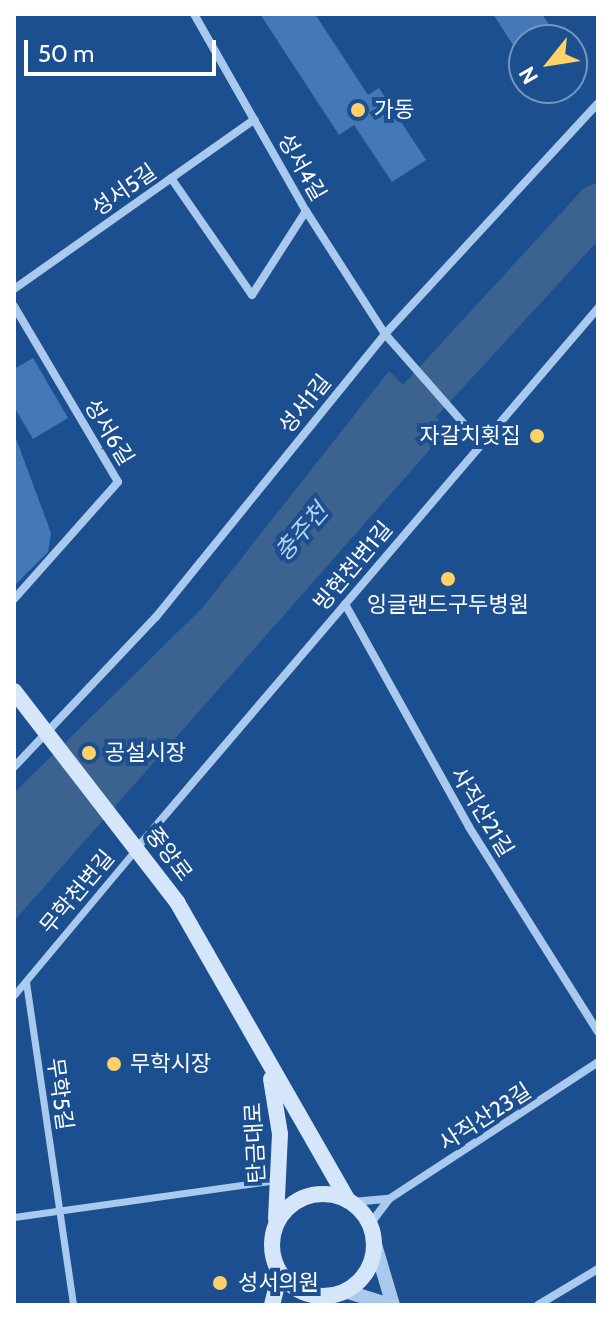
<!DOCTYPE html>
<meta charset="utf-8">
<style>
body{margin:0}
#map{position:relative;width:612px;height:1319px;overflow:hidden;background:#1b4f8f;font-family:Cabin,"Noto Sans KR",sans-serif}
div>[style]{position:absolute}
.water>*{inset:0;background:#3c6290}
.river>*{height:46px;margin:-23px;padding:0 23px;transform-origin:23px;border-radius:23px;background:#3c6290}
.building>*{inset:0;background:#4478b7}
.pedestrian>*{height:7px;margin:-3.5px;padding:0 3.5px;transform-origin:3.5px;border-radius:3.5px;background:#a9c9ee}
.minor>*{height:8px;margin:-4px;padding:0 4px;transform-origin:4px;border-radius:4px;background:#a9c9ee}
.tertiary>*{height:14px;margin:-7px;padding:0 7px;transform-origin:7px;border-radius:7px;background:#a9c9ee}
.secondary>*{height:16px;margin:-8px;padding:0 8px;transform-origin:8px;border-radius:8px;background:#d6e6fa}
.secondary>.ring{margin:-8px;padding:0;box-sizing:content-box;background:none;border:16px solid #d6e6fa;border-radius:50%}
.dots>*{width:22px;height:22px;translate:-50% -50%;box-sizing:border-box;border:4px solid #1b4f8f;border-radius:50%}
span{translate:-50% -50%;white-space:nowrap;text-align:center;line-height:1.15;-webkit-text-stroke:8px #1b4f8f;paint-order:stroke}
.poi-label{font-size:22px;color:#fff}
.left{translate:0 -50%;text-align:left}
.right{translate:-100% -50%;text-align:right}
.street-label{font-size:22px;color:#fff}
.water-label{font-size:24px;color:#b5d3f5;font-style:italic}
.frame{position:absolute;inset:0;border:16px solid #fff;pointer-events:none}
.north{position:absolute;left:508px;top:24px;width:80px;height:80px;box-sizing:border-box;background:#1b4f8f;border:2px solid #7695bc;border-radius:50%;rotate:240deg;font-size:22px;font-weight:700;line-height:32px;text-align:center;color:#fff}
.north::after{content:'';display:block;margin:auto;width:28px;height:36px;background:#ffd166;clip-path:polygon(50% 0,100% 100%,50% 72%,0 100%)}
.scale{position:absolute;left:24px;top:40px;width:192px;height:36px;box-sizing:border-box;border:4px solid #fff;border-top:0;padding-left:10px;font-size:24px;line-height:28px;white-space:nowrap;color:#fff;-webkit-text-stroke:6px #1b4f8f;paint-order:stroke}
</style>
<div id="map">
<div class="water">
<i style="clip-path:polygon(389px 371px,448px 429px,14px 921px,14px 793px,203px 607px)"></i>
</div>
<div class="river">
<i style="left:378px;top:446px;width:325px;rotate:-47.4deg"></i>
</div>
<div class="building">
<i style="clip-path:polygon(260px 14px,315px 14px,368px 95px,379px 88px,426px 160px,392px 182px,354px 125px,339px 135px)"></i>
<i style="clip-path:polygon(493px 14px,542px 14px,559px 40px,524px 40px,524px 62px)"></i>
<i style="clip-path:polygon(33px 358px,68px 418px,33px 439px,14px 407px,14px 369px)"></i>
<i style="clip-path:polygon(14px 433px,51px 533px,48px 552px,14px 586px)"></i>
</div>
<div class="pedestrian">
<i style="left:26px;top:982px;width:326px;rotate:81.7deg"></i>
<i style="left:14px;top:995px;width:190px;rotate:-50.1deg"></i>
<i style="left:14px;top:1217px;width:266px;rotate:-8deg"></i>
</div>
<div class="minor">
<i style="left:194px;top:14px;width:227px;rotate:60.4deg"></i>
<i style="left:306px;top:211px;width:146px;rotate:57.3deg"></i>
<i style="left:385px;top:334px;width:144px;rotate:48.7deg"></i>
<i style="left:171px;top:178px;width:142px;rotate:55.3deg"></i>
<i style="left:252px;top:295px;width:100px;rotate:-57.3deg"></i>
<i style="left:14px;top:289px;width:294px;rotate:-35.2deg"></i>
<i style="left:14px;top:306px;width:204px;rotate:59.4deg"></i>
<i style="left:118px;top:482px;width:157px;rotate:131.6deg"></i>
<i style="left:345px;top:604px;width:255px;rotate:60.9deg"></i>
<i style="left:469px;top:827px;width:242px;rotate:57.8deg"></i>
<i style="left:14px;top:767px;width:207px;rotate:-46.6deg"></i>
<i style="left:156px;top:617px;width:364px;rotate:-51deg"></i>
<i style="left:385px;top:334px;width:314px;rotate:-47.3deg"></i>
<i style="left:137px;top:848px;width:710px;rotate:-49.51deg"></i>
<i style="left:389px;top:1199px;width:250px;rotate:-33.2deg"></i>
<i style="left:352px;top:1202px;width:37px;rotate:-5deg"></i>
<i style="left:389px;top:1199px;width:31px;rotate:127deg"></i>
<i style="left:538px;top:1305px;width:70px;rotate:-31deg"></i>
</div>
<div class="tertiary">
<i style="left:374px;top:1241px;width:67px;rotate:73.5deg"></i>
<i style="left:345px;top:1291px;width:47px;rotate:17.3deg"></i>
</div>
<div class="secondary">
<i style="left:14px;top:691px;width:267px;rotate:52.3deg"></i>
<i style="left:177px;top:902px;width:342px;rotate:60.2deg"></i>
<i style="left:271px;top:1079px;width:56px;rotate:80.7deg"></i>
<i style="left:280px;top:1134px;width:85px;rotate:92.7deg"></i>
<i class="ring" style="left:272px;top:1194px;width:86px;height:86px"></i>
<i style="left:272px;top:1305px;width:33px;rotate:-76deg"></i>
</div>
<div class="dots">
<i style="left:358px;top:110px;background:#ffd166"></i>
<i style="left:537px;top:436px;background:#ffd166"></i>
<i style="left:448px;top:579px;background:#ffd166"></i>
<i style="left:89px;top:753px;background:#ffd166"></i>
<i style="left:114px;top:1064px;background:#ffd166"></i>
<i style="left:220px;top:1283px;background:#ffd166"></i>
</div>
<div class="poi-label">
<span class="left" style="left:374px;top:110px">가동</span>
<span class="right" style="left:521px;top:436px">자갈치횟집</span>
<span style="left:448px;top:605px">잉글랜드구두병원</span>
<span class="left" style="left:105px;top:753px">공설시장</span>
<span class="left" style="left:130px;top:1064px">무학시장</span>
<span class="left" style="left:238px;top:1283px">성서의원</span>
</div>
<div class="street-label">
<span style="left:302px;top:167px;rotate:60deg">성서4길</span>
<span style="left:124px;top:190px;rotate:-35deg">성서5길</span>
<span style="left:305px;top:404px;rotate:-51deg">성서1길</span>
<span style="left:109px;top:432px;rotate:59deg">성서6길</span>
<span style="left:353px;top:566px;rotate:-50deg">빙현천변1길</span>
<span style="left:482px;top:812px;rotate:59deg">사직산21길</span>
<span style="left:169px;top:854px;rotate:53deg">중앙로</span>
<span style="left:77px;top:892px;rotate:-50deg">무학천변길</span>
<span style="left:60px;top:1094px;rotate:82deg">무학5길</span>
<span style="left:485px;top:1117px;rotate:-33deg">사직산23길</span>
<span style="left:255px;top:1143px;rotate:-93deg">탄금대로</span>
</div>
<div class="water-label">
<span style="left:301px;top:532px;rotate:-49deg">충주천</span>
</div>
<div class="frame"></div>
<div class="north">N</div>
<div class="scale">50 m</div>
</div>
